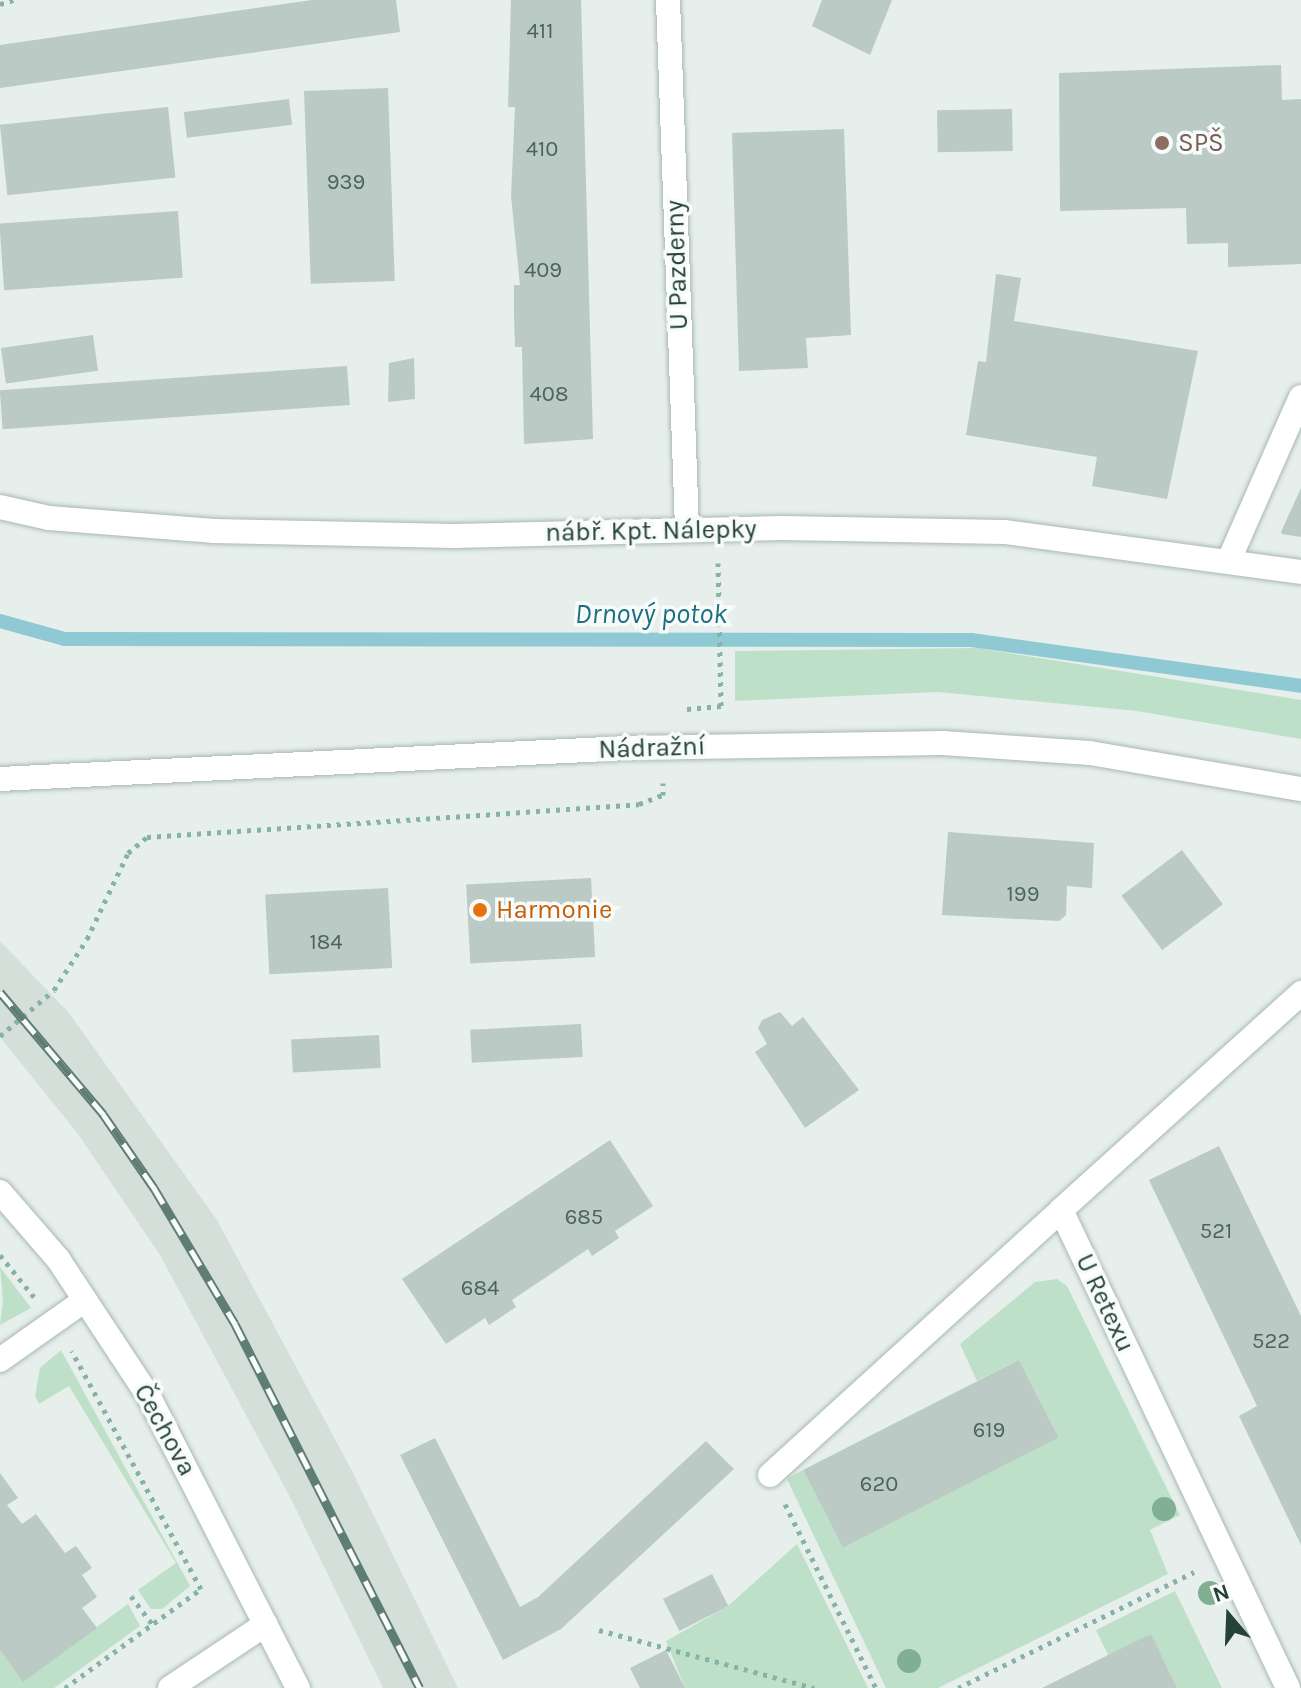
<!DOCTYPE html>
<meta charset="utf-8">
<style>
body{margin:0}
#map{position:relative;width:1301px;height:1688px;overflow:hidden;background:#e6efeb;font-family:Karla,sans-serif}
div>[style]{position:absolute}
.built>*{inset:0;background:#d4dfda}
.green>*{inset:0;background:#bfe0c8}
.stream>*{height:14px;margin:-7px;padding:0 7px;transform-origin:7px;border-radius:7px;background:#8ec9d4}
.building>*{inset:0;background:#bbcac4;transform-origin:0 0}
.path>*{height:5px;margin-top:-2.5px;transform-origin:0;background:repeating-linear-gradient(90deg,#86b3a5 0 4px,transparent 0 10px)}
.roads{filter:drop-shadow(0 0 2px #a8b8b2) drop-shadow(0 0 2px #a8b8b2)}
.minor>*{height:24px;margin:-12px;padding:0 12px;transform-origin:12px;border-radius:12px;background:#fff}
.rail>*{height:9px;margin-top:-4.5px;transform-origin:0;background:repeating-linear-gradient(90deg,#f7fbf9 0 18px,#5f7d75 0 36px);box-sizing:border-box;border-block:2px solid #5f7d75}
.trees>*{width:24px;height:24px;margin:-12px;border-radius:50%;background:#80af93}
.dots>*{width:22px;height:22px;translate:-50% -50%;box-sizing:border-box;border:4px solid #f7fbf9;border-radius:50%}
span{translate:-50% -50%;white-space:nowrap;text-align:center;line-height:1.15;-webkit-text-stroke:7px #f7fbf9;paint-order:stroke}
.number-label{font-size:22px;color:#4a645c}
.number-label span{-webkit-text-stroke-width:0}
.education-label{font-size:26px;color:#785e54}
.left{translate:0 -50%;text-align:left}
.street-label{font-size:26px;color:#24423a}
.food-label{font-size:26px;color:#c56008}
.water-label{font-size:28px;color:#1c6f80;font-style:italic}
.north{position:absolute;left:1189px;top:1576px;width:80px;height:80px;-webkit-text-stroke:6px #f7fbf9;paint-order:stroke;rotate:341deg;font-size:22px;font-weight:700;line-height:32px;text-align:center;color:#24423a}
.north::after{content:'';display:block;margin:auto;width:28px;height:36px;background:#24423a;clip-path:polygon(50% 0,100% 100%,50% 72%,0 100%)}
</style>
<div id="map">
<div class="built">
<i style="clip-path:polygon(0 941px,69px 1013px,217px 1220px,351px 1469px,458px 1688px,383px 1688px,291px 1499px,160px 1255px,78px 1134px,0 1037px)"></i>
</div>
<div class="green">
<i style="clip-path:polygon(977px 648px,1301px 700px,1301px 739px,1137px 711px,938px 692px,735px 701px,735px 651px)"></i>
<i style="clip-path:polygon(0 1267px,31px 1308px,0 1325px,3px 1301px)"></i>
<i style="clip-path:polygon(1057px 1279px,1067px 1286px,1180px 1515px,1150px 1530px,1168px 1574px,938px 1688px,886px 1688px,787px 1479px,803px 1470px,1058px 1437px,1019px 1360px,977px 1381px,960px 1344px,1035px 1282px)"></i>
<i style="clip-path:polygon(61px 1350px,190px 1586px,162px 1609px,151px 1609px,138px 1590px,176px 1563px,69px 1386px,39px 1404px,35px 1396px,40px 1368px)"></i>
<i style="clip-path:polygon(797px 1544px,868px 1688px,685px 1688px,666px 1641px,728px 1606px)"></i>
<i style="clip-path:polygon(1175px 1591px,1222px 1688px,1177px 1688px,1151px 1635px,1108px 1655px,1096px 1630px)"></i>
<i style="clip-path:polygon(128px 1604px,140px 1626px,54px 1688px,0 1688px,0 1650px,23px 1681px)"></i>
</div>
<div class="stream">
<i style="left:0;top:621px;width:67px;rotate:15.5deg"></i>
<i style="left:65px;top:639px;width:906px;rotate:0.06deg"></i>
<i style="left:971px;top:640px;width:333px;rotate:7.9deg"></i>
</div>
<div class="building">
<i style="clip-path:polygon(312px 0,396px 0,400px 32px,0 88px,0 45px)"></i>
<i style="clip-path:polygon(511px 0,581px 0,593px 439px,524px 444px,522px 347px,515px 347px,514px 316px,514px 285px,520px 285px,511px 196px,515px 107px,508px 107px)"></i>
<i style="clip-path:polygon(822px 0,892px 0,870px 55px,812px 26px)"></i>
<i style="clip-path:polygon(1281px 65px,1282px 100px,1301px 99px,1301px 264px,1228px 267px,1228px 243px,1187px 244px,1186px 208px,1060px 211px,1059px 73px)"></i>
<i style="left:388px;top:88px;width:193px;height:84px;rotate:88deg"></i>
<i style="left:289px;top:99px;width:26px;height:106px;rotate:83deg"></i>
<i style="left:168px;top:107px;width:71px;height:169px;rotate:84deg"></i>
<i style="left:1012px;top:109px;width:42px;height:75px;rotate:89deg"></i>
<i style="clip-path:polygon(844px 129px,851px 335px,806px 338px,808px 368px,739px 371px,732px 133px)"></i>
<i style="left:178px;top:211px;width:67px;height:179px;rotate:86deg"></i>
<i style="clip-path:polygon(996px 274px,1021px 278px,1014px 321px,1198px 351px,1167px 499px,1092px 486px,1097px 457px,966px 435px,978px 361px,986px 362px)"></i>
<i style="left:93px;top:335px;width:36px;height:93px;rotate:82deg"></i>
<i style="clip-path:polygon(414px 358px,415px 399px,388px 402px,389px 363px)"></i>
<i style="left:347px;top:366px;width:39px;height:348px;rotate:86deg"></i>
<i style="clip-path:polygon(1301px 488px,1301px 537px,1282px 534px,1281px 532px)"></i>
<i style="clip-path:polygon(948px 832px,1094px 843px,1092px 888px,1067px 886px,1066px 915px,1059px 921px,942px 915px)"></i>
<i style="left:1182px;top:850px;width:68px;height:76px;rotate:53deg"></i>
<i style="left:591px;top:878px;width:79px;height:125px;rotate:87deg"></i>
<i style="left:388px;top:888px;width:80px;height:123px;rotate:87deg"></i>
<i style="clip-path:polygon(780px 1012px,792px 1026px,803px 1017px,859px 1090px,805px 1128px,755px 1052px,767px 1044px,758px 1028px,762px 1020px)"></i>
<i style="left:581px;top:1024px;width:33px;height:111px;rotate:87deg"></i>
<i style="left:379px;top:1035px;width:33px;height:88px;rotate:87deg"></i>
<i style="clip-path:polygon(610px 1140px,653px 1206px,615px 1231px,619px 1238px,592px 1256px,588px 1249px,512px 1300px,516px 1307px,489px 1325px,485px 1318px,446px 1344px,402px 1279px)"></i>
<i style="clip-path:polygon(1219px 1146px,1301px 1316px,1301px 1545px,1239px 1416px,1257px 1406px,1149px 1180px)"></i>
<i style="left:1019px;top:1360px;width:87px;height:242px;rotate:63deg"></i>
<i style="clip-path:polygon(435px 1438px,520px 1607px,538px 1597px,706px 1441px,734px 1469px,561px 1629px,503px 1660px,400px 1455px)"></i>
<i style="clip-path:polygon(0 1473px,18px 1498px,7px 1505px,22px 1524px,36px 1514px,65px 1553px,76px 1546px,92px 1568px,82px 1575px,97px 1597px,82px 1608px,97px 1628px,23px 1682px,0 1650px)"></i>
<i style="left:712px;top:1574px;width:36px;height:55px;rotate:63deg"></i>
<i style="clip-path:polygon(1151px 1634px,1177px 1688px,1042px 1688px,1108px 1655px)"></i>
<i style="clip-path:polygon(666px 1650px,685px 1688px,640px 1688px,630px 1668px)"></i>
</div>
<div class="path">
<i style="left:0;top:4px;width:14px;rotate:-17deg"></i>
<i style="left:687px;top:709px;width:34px;rotate:-5deg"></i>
<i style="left:721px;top:706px;width:143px;rotate:-91.2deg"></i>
<i style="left:0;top:1036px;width:71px;rotate:-40.4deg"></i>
<i style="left:54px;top:990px;width:61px;rotate:-57.1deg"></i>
<i style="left:87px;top:939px;width:95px;rotate:-64.5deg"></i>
<i style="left:128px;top:853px;width:25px;rotate:-40deg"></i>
<i style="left:147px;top:837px;width:493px;rotate:-3.8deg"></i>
<i style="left:639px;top:804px;width:26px;rotate:-21deg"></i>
<i style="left:663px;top:795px;width:12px;rotate:-90deg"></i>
<i style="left:0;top:1255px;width:54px;rotate:51deg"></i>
<i style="left:785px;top:1504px;width:205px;rotate:63.7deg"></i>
<i style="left:131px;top:1596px;width:38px;rotate:53deg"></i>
<i style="left:599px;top:1630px;width:223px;rotate:15.1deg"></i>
<i style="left:65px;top:1688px;width:168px;rotate:-36.1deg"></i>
<i style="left:201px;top:1589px;width:271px;rotate:-118.5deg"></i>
<i style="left:958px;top:1688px;width:263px;rotate:-26.2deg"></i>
</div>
<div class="roads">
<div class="minor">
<i style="left:668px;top:0;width:529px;rotate:87.94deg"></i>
<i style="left:0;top:507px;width:50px;rotate:12.7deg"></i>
<i style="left:49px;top:518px;width:166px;rotate:4.5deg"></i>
<i style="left:214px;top:531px;width:240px;rotate:1.2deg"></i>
<i style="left:454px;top:536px;width:328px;rotate:-1.4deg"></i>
<i style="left:782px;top:528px;width:223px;rotate:1deg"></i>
<i style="left:1005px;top:532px;width:299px;rotate:7.7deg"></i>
<i style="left:1229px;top:560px;width:178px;rotate:-66.2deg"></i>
<i style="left:0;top:779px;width:629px;rotate:-2.83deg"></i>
<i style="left:628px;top:748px;width:315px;rotate:-0.9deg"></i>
<i style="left:943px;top:743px;width:147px;rotate:3.9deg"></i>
<i style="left:1090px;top:753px;width:214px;rotate:9.7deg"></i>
<i style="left:0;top:1192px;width:89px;rotate:49.1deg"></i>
<i style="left:58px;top:1259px;width:165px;rotate:56.6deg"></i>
<i style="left:149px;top:1397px;width:327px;rotate:62.9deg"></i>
<i style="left:0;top:1360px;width:104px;rotate:-35.2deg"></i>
<i style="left:770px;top:1475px;width:394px;rotate:-42.3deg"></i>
<i style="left:170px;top:1688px;width:115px;rotate:-33.7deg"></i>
<i style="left:1288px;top:1688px;width:529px;rotate:-115.4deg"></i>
<i style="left:1061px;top:1210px;width:324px;rotate:-42.1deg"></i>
</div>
</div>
<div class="rail">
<i style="left:0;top:992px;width:160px;rotate:49.8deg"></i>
<i style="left:103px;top:1114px;width:90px;rotate:55.4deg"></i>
<i style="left:154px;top:1188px;width:158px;rotate:59.2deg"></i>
<i style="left:235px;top:1324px;width:408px;rotate:63.1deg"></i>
</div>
<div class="trees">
<i style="left:1164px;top:1509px"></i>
<i style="left:1210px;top:1593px"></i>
<i style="left:909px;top:1661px"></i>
</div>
<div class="dots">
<i style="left:1162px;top:143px;background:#8d6e63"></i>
<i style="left:480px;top:910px;background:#e8710a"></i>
</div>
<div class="number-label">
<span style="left:540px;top:32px">411</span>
<span style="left:542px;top:150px">410</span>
<span style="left:346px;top:183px">939</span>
<span style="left:543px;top:271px">409</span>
<span style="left:549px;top:395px">408</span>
<span style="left:1023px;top:895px">199</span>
<span style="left:326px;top:943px">184</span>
<span style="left:584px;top:1218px">685</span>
<span style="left:1216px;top:1232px">521</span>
<span style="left:480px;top:1289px">684</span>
<span style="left:1271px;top:1342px">522</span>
<span style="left:989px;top:1431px">619</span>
<span style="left:879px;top:1485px">620</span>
</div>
<div class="education-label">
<span class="left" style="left:1178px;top:143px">SPŠ</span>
</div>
<div class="street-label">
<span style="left:677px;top:265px;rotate:-92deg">U Pazderny</span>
<span style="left:651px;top:531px;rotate:-1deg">nábř. Kpt. Nálepky</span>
<span style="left:652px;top:748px;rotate:-2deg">Nádražní</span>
<span style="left:1105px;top:1303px;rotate:65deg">U Retexu</span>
<span style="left:165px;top:1430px;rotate:61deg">Čechova</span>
</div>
<div class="food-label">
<span class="left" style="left:496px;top:910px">Harmonie</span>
</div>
<div class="water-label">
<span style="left:651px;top:614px">Drnový potok</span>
</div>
<div class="north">N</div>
</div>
